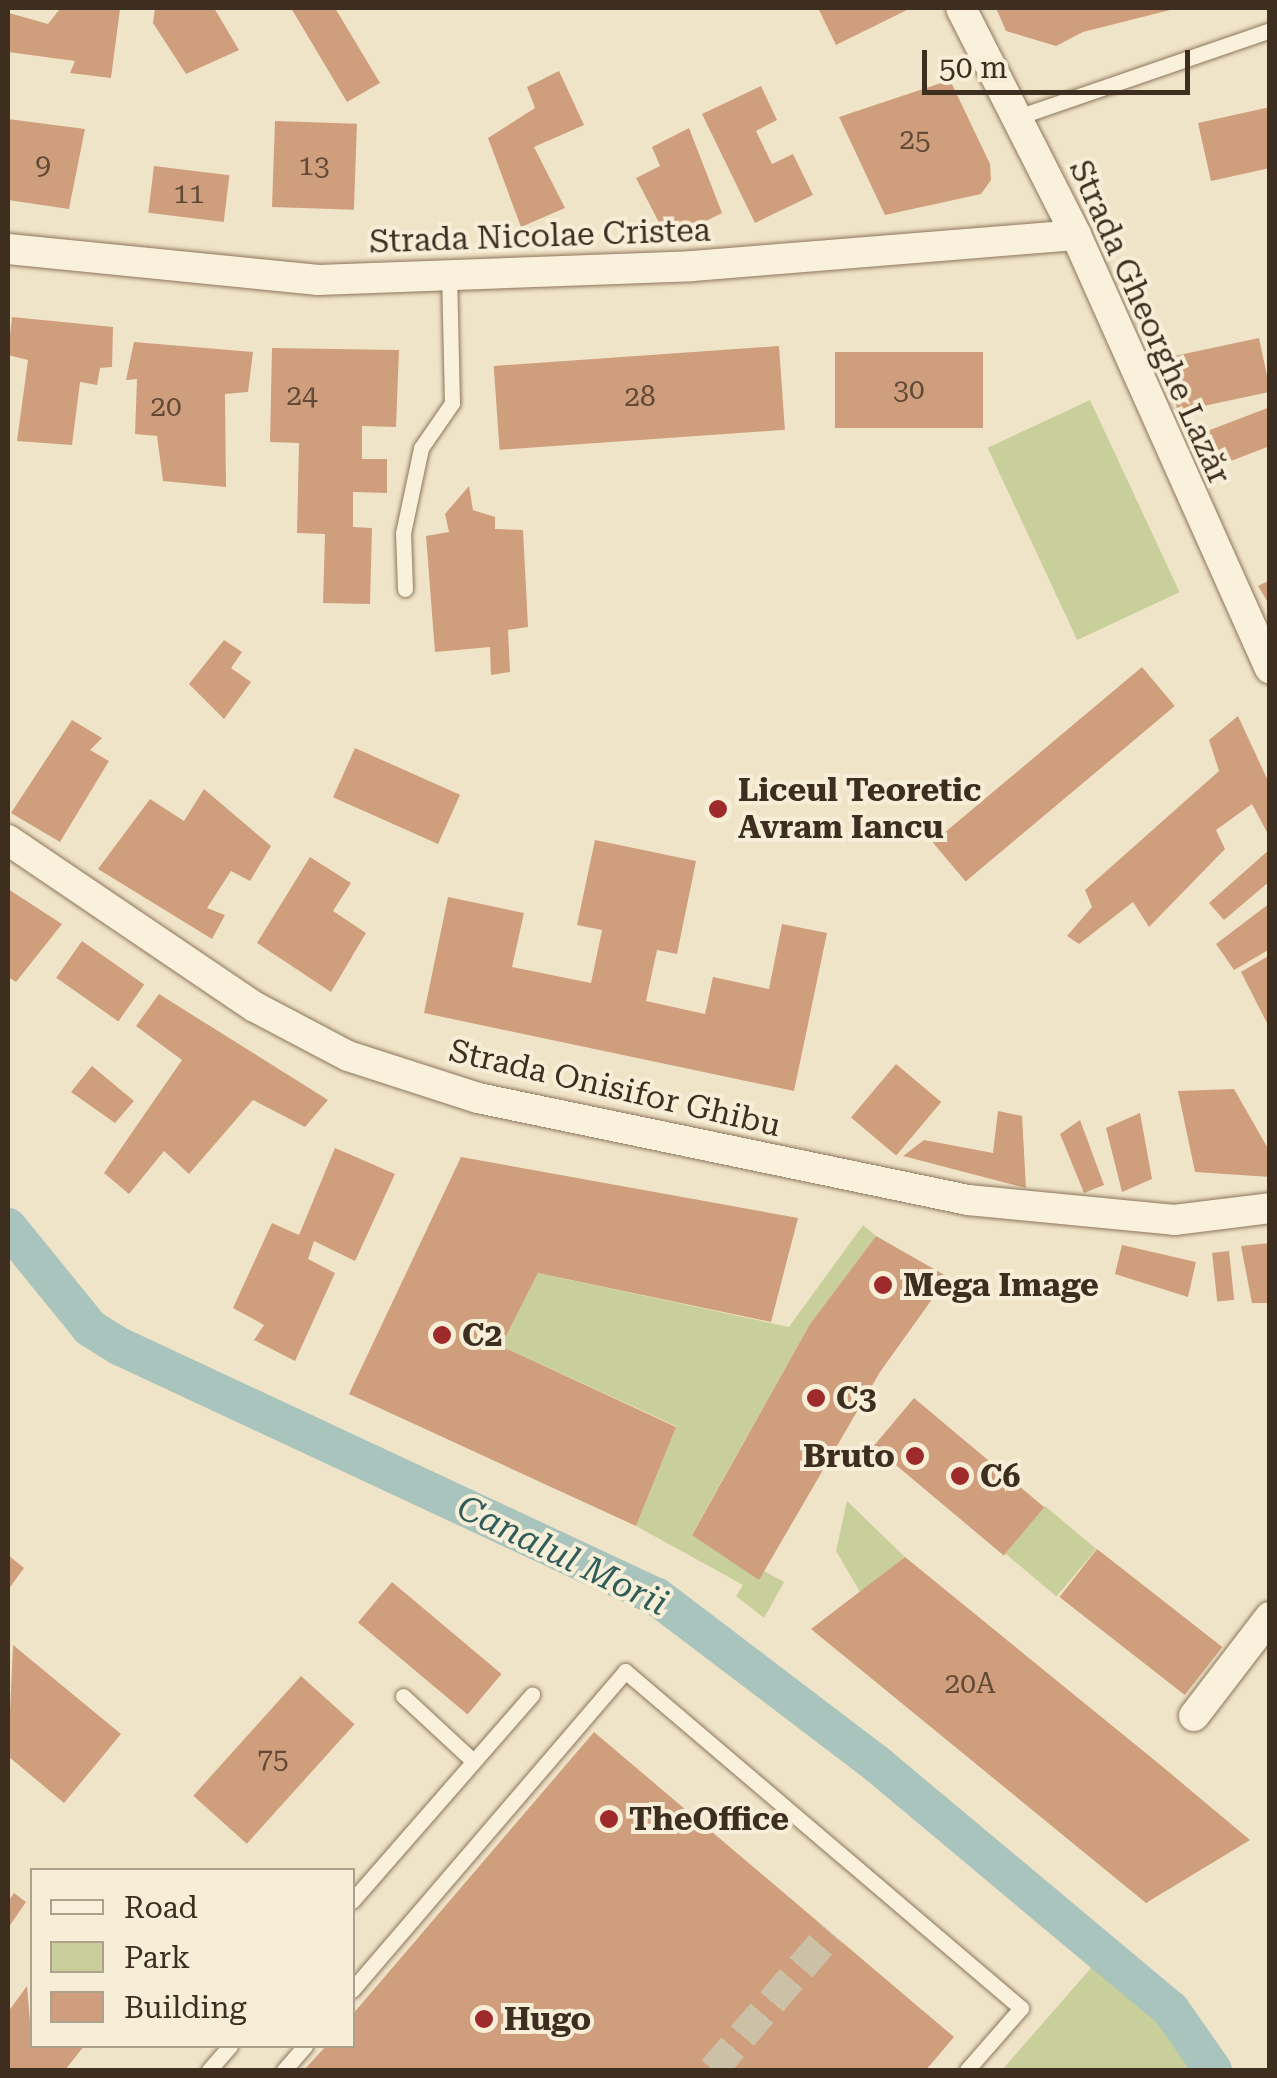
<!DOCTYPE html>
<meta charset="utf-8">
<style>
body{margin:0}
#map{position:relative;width:1277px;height:2078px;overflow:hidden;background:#f0e4c8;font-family:"Roboto Serif",serif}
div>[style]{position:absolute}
.green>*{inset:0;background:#c9cf9b;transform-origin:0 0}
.canal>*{height:38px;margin:-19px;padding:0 19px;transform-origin:19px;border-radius:19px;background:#a9c4bc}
.building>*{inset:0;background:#cf9f7d;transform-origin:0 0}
.street-tunnel>*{height:30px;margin-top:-15px;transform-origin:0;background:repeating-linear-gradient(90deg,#ccc0a6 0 30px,transparent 0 45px)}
.roads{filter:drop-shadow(0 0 2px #8d765c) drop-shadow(0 0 2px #8d765c)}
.lane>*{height:15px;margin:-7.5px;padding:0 7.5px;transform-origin:7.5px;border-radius:7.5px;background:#faf1dc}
.street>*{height:30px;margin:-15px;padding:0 15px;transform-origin:15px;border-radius:15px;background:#faf1dc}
.dots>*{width:28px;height:28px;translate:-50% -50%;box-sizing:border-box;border:5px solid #f7eed8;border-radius:50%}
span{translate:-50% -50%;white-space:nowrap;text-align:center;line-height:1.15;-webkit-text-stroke:8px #f7eed8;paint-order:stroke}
.number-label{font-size:28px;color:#624a37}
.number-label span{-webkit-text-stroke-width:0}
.street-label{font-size:32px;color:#3d2e20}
.poi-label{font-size:32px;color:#3d2e20;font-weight:700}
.left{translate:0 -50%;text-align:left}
.right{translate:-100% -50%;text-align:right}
.water-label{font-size:35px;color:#2f5d5a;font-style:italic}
.frame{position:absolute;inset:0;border:10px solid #3d2e20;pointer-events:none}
.legend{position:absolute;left:30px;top:1868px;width:325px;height:180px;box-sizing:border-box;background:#f7eed8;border:2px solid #ada18e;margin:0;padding:12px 18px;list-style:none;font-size:30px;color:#3d2e20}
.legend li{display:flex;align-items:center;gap:20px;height:50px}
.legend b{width:50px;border:2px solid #ada18e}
.scale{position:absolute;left:922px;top:50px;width:268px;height:45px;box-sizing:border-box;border:5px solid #3d2e20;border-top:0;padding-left:12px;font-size:30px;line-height:35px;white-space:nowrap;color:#3d2e20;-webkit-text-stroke:8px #f7eed8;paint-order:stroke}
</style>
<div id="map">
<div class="green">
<i style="left:1090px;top:400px;width:212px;height:113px;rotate:65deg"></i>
<i style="clip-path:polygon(863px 1225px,876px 1236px,810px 1324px,692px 1534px,759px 1579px,764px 1571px,784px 1582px,764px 1618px,736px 1596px,743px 1585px,636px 1526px,676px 1426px,501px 1346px,538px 1273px,789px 1327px)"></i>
<i style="clip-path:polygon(847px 1501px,905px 1557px,860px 1592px,836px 1551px)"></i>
<i style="left:1045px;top:1506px;width:67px;height:62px;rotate:40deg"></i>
<i style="clip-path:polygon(1097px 1961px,1159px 2016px,1198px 2070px,1002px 2070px)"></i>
</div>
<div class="canal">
<i style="left:8px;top:1227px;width:130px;rotate:50.9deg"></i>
<i style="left:90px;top:1328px;width:36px;rotate:32deg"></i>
<i style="left:121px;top:1347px;width:591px;rotate:25.01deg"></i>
<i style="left:657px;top:1597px;width:278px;rotate:37.2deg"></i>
<i style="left:878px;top:1765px;width:382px;rotate:39.9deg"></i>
<i style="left:1171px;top:2010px;width:73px;rotate:55deg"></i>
</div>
<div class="building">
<i style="clip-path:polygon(155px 8px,214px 8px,239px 50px,186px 74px,153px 23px)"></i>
<i style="clip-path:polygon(291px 8px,335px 8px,380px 83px,347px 102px)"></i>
<i style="clip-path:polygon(818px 8px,911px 8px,836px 45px)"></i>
<i style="clip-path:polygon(996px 8px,1173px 8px,1174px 9px,1083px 32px,1056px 46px,1006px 31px)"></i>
<i style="clip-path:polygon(120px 9px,111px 78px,70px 73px,75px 61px,8px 52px,9px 13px,48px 24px,59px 10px)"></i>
<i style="clip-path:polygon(559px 71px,584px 125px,534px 147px,565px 208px,521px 227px,488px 138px,535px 108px,527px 87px)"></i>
<i style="clip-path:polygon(950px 80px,990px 164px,991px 180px,981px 194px,885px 215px,839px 117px)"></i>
<i style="clip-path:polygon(761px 86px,777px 120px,756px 131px,772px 164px,793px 154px,813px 195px,755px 223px,702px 114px)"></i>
<i style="clip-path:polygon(1270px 107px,1270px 168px,1211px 181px,1198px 123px)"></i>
<i style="clip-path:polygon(8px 119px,85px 129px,69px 209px,8px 200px)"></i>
<i style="left:275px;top:121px;width:82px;height:86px;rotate:2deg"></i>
<i style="clip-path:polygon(689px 128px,722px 213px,668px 240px,636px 178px,660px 166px,652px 147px)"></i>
<i style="left:154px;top:166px;width:76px;height:47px;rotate:7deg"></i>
<i style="clip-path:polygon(12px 317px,113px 327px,112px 367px,100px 368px,97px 385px,80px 382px,72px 445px,17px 441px,28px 360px,8px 355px)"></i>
<i style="left:1259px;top:338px;width:55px;height:95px;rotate:78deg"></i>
<i style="clip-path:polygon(134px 342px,253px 352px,248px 392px,225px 394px,226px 487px,163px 481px,157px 436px,135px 434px,137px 379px,126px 380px)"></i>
<i style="left:779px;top:346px;width:84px;height:286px;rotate:86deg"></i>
<i style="clip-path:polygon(272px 348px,399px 350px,396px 427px,362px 426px,362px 459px,387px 459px,387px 493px,353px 492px,353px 527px,372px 528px,370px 604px,323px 603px,325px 534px,297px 533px,299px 443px,270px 442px)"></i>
<i style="left:983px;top:352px;width:76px;height:148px;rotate:90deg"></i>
<i style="clip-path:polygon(1270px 407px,1270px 446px,1202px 472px,1189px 438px)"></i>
<i style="clip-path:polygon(469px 486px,473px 510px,495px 517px,495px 529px,523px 530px,528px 627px,508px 630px,510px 672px,491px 675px,490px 647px,435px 652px,426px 536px,449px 532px,445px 514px)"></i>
<i style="clip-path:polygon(1270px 580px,1270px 606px,1258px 586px)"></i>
<i style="clip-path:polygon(224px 640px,242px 652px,231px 668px,251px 682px,224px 719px,189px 684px)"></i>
<i style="left:1142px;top:667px;width:51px;height:273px;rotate:50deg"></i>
<i style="clip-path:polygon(1238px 716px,1270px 785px,1270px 838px,1252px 804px,1216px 830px,1225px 849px,1149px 927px,1133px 902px,1079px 944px,1067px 936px,1092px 907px,1085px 890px,1219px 771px,1209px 740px)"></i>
<i style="clip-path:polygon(72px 720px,102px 738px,90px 750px,109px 761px,60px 842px,11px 813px)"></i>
<i style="left:355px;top:748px;width:115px;height:54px;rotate:24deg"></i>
<i style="clip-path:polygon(204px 789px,271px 846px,250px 881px,231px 871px,207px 908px,225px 915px,212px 939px,98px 869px,150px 799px,184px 821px)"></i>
<i style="clip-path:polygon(595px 840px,696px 861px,677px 954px,657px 950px,646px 1001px,705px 1014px,713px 977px,769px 989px,782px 924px,827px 933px,794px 1091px,424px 1013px,448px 897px,524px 913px,512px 967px,591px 983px,602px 930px,577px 925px)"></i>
<i style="clip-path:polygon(1270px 849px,1270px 881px,1224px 920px,1209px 903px)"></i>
<i style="clip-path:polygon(310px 857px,351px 883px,333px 911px,366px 933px,331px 992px,257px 943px)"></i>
<i style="clip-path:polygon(8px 889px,62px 924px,16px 982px,8px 977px)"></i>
<i style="clip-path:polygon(1270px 903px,1270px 949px,1234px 970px,1216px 944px)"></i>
<i style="left:82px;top:941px;width:76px;height:45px;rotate:35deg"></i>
<i style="clip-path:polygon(1270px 955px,1270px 1029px,1241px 972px)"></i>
<i style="clip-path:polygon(159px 994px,328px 1100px,305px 1127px,253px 1100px,189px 1174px,164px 1151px,129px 1194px,104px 1173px,182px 1060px,136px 1026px)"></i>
<i style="left:896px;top:1064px;width:59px;height:70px;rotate:40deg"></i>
<i style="clip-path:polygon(92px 1066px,134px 1101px,115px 1123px,71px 1092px)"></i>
<i style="clip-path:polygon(1234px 1089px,1270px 1152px,1270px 1177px,1195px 1172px,1178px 1091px)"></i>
<i style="clip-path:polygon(998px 1111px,1022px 1116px,1026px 1188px,903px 1156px,924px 1140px,993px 1153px)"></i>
<i style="clip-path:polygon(1140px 1113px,1152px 1179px,1122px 1192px,1106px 1128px)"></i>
<i style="clip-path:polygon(1080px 1120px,1104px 1185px,1084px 1193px,1060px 1134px)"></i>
<i style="clip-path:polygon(335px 1148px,395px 1174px,355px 1261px,314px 1241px,308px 1259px,335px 1273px,295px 1361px,254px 1340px,264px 1325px,233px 1308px,272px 1223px,299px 1235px)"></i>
<i style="clip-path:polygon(461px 1157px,798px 1218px,771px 1322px,538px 1273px,501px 1346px,676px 1427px,636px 1526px,349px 1394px)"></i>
<i style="clip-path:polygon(876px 1236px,948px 1277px,880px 1372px,759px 1580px,692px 1535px,810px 1324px)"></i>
<i style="clip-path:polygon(1270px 1243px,1270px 1303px,1252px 1303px,1241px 1246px)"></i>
<i style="clip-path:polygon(1122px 1245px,1196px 1262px,1188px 1297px,1115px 1274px)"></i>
<i style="left:1229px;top:1251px;width:49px;height:17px;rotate:84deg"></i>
<i style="left:914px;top:1398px;width:170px;height:63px;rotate:40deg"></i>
<i style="left:1097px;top:1549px;width:159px;height:61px;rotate:38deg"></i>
<i style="clip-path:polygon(8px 1555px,24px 1568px,8px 1590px)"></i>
<i style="clip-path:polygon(905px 1557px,1158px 1763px,1250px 1840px,1146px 1903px,811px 1629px)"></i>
<i style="left:392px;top:1582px;width:143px;height:53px;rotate:40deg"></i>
<i style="clip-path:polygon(13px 1645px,121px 1734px,64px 1803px,8px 1756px)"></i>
<i style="left:301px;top:1676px;width:72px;height:161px;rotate:42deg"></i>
<i style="clip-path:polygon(594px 1732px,954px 2037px,926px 2070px,304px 2070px,326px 2046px,352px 2046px,352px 2015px)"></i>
<i style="clip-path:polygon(14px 1893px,26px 1902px,8px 1928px,8px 1902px)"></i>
<i style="clip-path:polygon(27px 1986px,32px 2046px,84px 2046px,65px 2070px,8px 2070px,8px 2012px)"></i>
</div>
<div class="street-tunnel">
<i style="left:713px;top:2070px;width:181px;rotate:-49.3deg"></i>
</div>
<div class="roads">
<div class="lane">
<i style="left:1018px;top:117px;width:267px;rotate:-19deg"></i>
<i style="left:405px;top:589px;width:56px;rotate:-92deg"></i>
<i style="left:403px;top:533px;width:87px;rotate:-78deg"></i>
<i style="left:421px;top:448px;width:55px;rotate:-55.4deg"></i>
<i style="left:452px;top:403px;width:128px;rotate:-91.3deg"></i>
<i style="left:403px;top:1696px;width:93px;rotate:42.8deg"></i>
<i style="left:352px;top:1901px;width:274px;rotate:-48.9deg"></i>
<i style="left:352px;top:1990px;width:420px;rotate:-49.4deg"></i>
<i style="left:625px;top:1671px;width:520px;rotate:40.4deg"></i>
<i style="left:1021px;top:2008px;width:82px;rotate:131.1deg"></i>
<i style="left:209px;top:2070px;width:32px;rotate:-49deg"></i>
<i style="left:284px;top:2070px;width:32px;rotate:-49deg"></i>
</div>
<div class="street">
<i style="left:961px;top:8px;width:254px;rotate:63.1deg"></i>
<i style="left:1076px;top:235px;width:475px;rotate:65.9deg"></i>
<i style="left:8px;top:249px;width:312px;rotate:5.7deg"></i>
<i style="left:318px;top:280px;width:374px;rotate:-2.1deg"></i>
<i style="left:692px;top:266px;width:385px;rotate:-4.6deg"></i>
<i style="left:8px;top:840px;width:298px;rotate:34.1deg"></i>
<i style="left:255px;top:1007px;width:105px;rotate:27.8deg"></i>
<i style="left:348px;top:1056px;width:137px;rotate:17.9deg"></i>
<i style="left:478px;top:1098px;width:501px;rotate:11.76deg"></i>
<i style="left:968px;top:1200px;width:207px;rotate:5.5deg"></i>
<i style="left:1174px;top:1220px;width:97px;rotate:-7.1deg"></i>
<i style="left:1194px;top:1716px;width:125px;rotate:-52.5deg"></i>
</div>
</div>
<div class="dots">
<i style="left:718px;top:809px;background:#9e2a2b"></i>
<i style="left:883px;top:1285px;background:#9e2a2b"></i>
<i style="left:442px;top:1335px;background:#9e2a2b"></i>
<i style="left:816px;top:1398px;background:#9e2a2b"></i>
<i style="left:915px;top:1456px;background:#9e2a2b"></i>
<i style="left:960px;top:1476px;background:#9e2a2b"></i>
<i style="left:609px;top:1819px;background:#9e2a2b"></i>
<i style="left:484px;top:2019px;background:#9e2a2b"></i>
</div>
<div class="number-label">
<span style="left:915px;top:140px">25</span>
<span style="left:43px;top:165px">9</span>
<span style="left:314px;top:166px">13</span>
<span style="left:189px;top:194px">11</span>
<span style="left:909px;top:390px">30</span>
<span style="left:302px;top:396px">24</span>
<span style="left:640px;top:397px">28</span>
<span style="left:166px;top:407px">20</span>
<span style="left:970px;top:1684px">20A</span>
<span style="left:273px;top:1759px">75</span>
</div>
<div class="street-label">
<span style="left:540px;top:236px;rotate:-2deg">Strada Nicolae Cristea</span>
<span style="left:1150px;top:322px;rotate:66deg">Strada Gheorghe Lazăr</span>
<span style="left:615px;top:1088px;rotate:13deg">Strada Onisifor Ghibu</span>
</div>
<div class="poi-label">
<span class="left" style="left:738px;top:809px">Liceul Teoretic<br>Avram Iancu</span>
<span class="left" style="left:903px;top:1285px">Mega Image</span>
<span class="left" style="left:462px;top:1335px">C2</span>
<span class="left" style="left:836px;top:1398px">C3</span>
<span class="right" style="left:895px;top:1456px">Bruto</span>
<span class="left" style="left:980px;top:1476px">C6</span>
<span class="left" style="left:629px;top:1819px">TheOffice</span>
<span class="left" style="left:504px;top:2019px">Hugo</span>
</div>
<div class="water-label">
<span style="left:562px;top:1556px;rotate:26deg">Canalul Morii</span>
</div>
<div class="frame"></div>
<ul class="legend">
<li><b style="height:12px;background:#faf1dc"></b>Road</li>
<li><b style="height:28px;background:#c9cf9b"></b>Park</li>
<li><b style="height:28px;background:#cf9f7d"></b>Building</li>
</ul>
<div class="scale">50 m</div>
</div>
